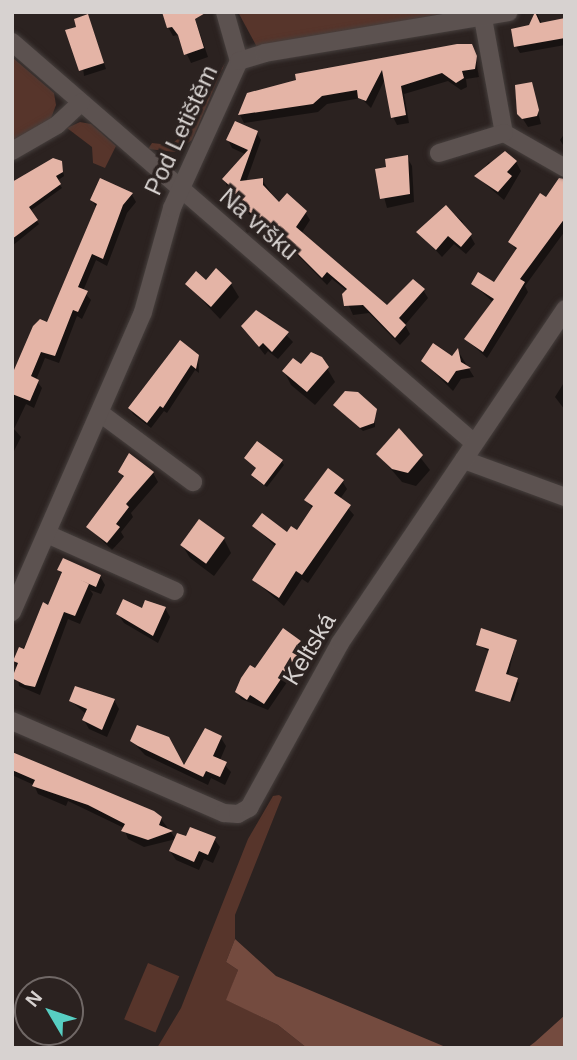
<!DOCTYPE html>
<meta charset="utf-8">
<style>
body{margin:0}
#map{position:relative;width:577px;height:1060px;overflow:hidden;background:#2b2220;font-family:Arial,sans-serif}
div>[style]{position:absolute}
.green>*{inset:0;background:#57352b;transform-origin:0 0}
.forest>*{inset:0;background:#744b3f}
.shadow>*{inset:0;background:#0007}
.building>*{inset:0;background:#e4b4a6;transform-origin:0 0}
.roads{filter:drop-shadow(0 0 2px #463f3d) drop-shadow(0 0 2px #463f3d)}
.street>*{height:18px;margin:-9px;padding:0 9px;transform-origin:9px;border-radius:9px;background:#5c5250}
span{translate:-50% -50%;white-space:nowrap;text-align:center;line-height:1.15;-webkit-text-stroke:7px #2b2220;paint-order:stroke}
.street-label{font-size:24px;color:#d7d2d0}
.frame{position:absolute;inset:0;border:14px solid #d7d2d0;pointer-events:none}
.north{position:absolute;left:14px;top:976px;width:70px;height:70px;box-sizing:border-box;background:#2b2220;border:2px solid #706866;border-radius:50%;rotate:309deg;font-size:19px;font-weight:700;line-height:28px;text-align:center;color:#d7d2d0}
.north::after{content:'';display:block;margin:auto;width:24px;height:32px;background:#57cec2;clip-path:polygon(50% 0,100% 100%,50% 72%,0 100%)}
</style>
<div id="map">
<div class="green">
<i style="clip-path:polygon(238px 12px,451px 12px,258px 49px)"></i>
<i style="clip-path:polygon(12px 57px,54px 93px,56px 105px,50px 121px,12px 142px)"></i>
<i style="clip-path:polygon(225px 63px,192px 140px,175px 152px,148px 149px,152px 143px,170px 145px,187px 132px)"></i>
<i style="clip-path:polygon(80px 122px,91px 124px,116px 146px,105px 168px,93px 163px,92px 147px,67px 128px)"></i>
<i style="clip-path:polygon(279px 795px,282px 797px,235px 915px,235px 939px,226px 962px,238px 970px,227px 1000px,278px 1025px,307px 1048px,157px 1048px,181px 1008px,248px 839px,273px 796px)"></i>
<i style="left:148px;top:963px;width:34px;height:61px;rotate:23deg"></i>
</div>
<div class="forest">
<i style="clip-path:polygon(235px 939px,276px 976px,448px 1048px,307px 1048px,278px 1025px,226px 1000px,238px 970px,226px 962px)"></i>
<i style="clip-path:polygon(565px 1015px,565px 1048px,527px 1048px,535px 1042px)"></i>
</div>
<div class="shadow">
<i style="clip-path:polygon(537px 13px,542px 24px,565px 20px,565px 45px,520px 53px,516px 46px)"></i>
<i style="clip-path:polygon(194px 16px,208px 57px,191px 63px,178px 35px,173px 36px,168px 27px)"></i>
<i style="clip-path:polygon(88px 17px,106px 69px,84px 76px,78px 28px)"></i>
<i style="clip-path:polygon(475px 55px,479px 77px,466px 79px,467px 87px,461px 90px,448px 81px,404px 94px,409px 123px,397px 125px,393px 117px,385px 79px,371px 108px,361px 98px,327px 104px,318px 112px,244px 123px,240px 115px,249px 95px,298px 81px)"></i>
<i style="clip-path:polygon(531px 84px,541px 124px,528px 127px,519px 113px)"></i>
<i style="clip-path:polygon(256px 132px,261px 140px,246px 182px,262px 180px,279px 204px,305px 212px,310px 220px,301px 234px,387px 307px,423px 290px,428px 298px,405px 325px,410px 334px,400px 345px,369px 313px,353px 315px,344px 295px,347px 291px,332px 279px,327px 285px,282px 239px,275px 240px,266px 227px,231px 201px,225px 180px,247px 155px,232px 148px,228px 140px)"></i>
<i style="clip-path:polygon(565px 133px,565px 148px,560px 140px)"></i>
<i style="clip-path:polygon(407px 157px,412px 166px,414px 202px,387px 208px,377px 171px)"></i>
<i style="clip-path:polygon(489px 162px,494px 167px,516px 162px,521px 171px,504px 200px,477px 177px)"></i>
<i style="clip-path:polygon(61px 163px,64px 176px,57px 181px,62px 188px,30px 211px,39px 224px,12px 246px,12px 184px)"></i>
<i style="clip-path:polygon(565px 190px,565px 231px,525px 286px,528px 292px,487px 358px,466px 339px,494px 303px,473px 284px,495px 285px,517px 251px,510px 242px)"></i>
<i style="clip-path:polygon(132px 195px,136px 202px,127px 213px,107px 266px,96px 260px,83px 291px,91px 300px,82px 319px,77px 316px,59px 363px,45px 358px,36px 380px,42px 388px,34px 408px,26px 404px,14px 429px,21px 437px,12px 455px,12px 381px,34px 327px,48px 324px,96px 207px,92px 200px)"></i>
<i style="clip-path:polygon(446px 207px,462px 221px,475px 244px,466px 254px,454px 244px,442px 257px,419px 232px)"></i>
<i style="clip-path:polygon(206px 282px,231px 284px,239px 297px,220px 319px,187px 284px)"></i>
<i style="clip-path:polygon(269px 317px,293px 342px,278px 359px,268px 351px,265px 355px,243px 327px)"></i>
<i style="clip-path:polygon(458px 351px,474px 377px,461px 379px,453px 391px,423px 361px,453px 358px)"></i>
<i style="clip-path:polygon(198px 356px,199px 373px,195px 370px,167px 413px,164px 411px,151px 428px,133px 414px,130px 408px)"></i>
<i style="clip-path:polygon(321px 358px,335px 382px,315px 405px,291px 385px,284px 371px)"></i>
<i style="clip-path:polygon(565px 381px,565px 410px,555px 397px)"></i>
<i style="clip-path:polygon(338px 409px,375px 410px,375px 427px,363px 431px)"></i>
<i style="clip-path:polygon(416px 452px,430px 470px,416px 486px,402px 482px,378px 454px)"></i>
<i style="clip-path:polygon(246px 458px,281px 461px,284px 465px,267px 487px,255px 479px,257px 469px)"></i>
<i style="clip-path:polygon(120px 472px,153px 473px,158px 482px,131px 513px,133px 517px,121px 532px,124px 537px,112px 550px,88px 527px,124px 479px)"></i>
<i style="clip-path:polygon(342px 481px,347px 489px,340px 499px,354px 515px,308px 583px,302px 579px,284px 606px,254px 580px,276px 547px,254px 526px,288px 534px,298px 532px,313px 509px,306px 500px)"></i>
<i style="clip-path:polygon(224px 539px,231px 553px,214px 576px,190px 558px,182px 545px)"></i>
<i style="clip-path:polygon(59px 570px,100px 576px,105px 585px,101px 594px,90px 590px,93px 594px,80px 624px,68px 619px,40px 695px,19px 686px,15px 661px,49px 607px,63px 576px)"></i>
<i style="clip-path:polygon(165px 608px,170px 617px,158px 643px,124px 623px,118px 614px)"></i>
<i style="clip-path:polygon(516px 641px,508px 677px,519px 683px,513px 701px,478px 690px,490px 652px,478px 645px)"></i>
<i style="clip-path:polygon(299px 642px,305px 656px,268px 710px,241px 699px,237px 692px,255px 671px)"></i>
<i style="clip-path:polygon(114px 700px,119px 709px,107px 737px,89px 729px,84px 720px,86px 714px,71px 701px)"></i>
<i style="clip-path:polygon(205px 730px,221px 738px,226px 746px,220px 760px,231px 772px,225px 785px,211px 778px,208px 785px,145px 755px,132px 741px,174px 748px,184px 768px)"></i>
<i style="clip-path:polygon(12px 754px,161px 819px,176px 839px,144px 847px,128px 839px,124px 828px,68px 801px,66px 806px,38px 794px,34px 785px,12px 775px)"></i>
<i style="clip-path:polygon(186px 839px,214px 839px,220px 847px,213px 863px,204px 859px,199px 870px,176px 860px,170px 851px)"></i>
</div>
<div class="building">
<i style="clip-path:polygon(162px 12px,207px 12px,195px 19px,204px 48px,184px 55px,178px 35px,172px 27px,167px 28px)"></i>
<i style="clip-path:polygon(535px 12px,540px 23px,565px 18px,565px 38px,514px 47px,511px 29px,529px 25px)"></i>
<i style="clip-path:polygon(88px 14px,104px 63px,79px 71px,65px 30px,76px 27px,74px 19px)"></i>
<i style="clip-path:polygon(457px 44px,472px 44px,477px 56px,475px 69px,462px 71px,464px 78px,456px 83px,442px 73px,401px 86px,406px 115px,391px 118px,382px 70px,366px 101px,358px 98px,357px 90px,322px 96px,313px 104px,238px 115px,247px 93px,296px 80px,295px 74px)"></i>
<i style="clip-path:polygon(532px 82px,539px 110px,537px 116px,522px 119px,517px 114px,515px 85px)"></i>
<i style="clip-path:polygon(235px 121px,258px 131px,240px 181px,263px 178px,263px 185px,279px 202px,287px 193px,307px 211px,296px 227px,387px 305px,413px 279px,425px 289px,399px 318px,406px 325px,395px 338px,363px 305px,344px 306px,342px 294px,347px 289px,327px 272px,322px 278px,276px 232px,269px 233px,259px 219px,224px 193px,230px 186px,222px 179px,248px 150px,226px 140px)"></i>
<i style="clip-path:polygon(505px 151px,517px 161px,507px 172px,512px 176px,498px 192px,474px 176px)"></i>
<i style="clip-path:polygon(408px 155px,410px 194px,380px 199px,375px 169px,386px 167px,385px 159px)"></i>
<i style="clip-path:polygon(53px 158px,62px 161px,63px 172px,56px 176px,61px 184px,29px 207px,38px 220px,12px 239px,12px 182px)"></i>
<i style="clip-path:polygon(100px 178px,133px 193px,123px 205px,103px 259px,92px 254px,78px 287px,88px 291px,78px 312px,73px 310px,55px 356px,41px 352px,31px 376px,39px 380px,30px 401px,12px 394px,14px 370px,33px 326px,40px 319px,47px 322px,97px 204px,90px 200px)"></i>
<i style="clip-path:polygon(559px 178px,565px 179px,565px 218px,520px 279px,525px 282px,483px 352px,464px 339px,494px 299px,471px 284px,478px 272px,494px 282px,517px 248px,508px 242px,540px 193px,546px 197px)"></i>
<i style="clip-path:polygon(446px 205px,472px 234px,461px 247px,448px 236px,436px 250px,416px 232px)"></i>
<i style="clip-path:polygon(216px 268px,232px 283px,211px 307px,185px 284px,196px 271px,206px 280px)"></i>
<i style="clip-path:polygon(256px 310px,289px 332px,272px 352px,263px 343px,259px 347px,241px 326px)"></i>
<i style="clip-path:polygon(180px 340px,199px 355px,196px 369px,191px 365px,163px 408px,160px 406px,147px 423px,128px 408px)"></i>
<i style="clip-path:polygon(433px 343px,452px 356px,458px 348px,461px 362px,471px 368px,456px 371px,448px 383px,421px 361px)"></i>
<i style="clip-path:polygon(311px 352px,322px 357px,329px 367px,307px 392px,282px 371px,293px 358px,301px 364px)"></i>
<i style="clip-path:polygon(345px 391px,358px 392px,377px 409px,374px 423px,360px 428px,333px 405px)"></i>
<i style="clip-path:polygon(399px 428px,423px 455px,408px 473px,392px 469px,376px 454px)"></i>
<i style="clip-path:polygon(257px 441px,283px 460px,264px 485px,251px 475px,256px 468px,244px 458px)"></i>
<i style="clip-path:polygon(129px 453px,154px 472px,126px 504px,129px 507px,116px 524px,120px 527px,107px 543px,86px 527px,124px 476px,118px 472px)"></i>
<i style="clip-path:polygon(328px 468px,344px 480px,334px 493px,351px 505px,302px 575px,296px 571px,279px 598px,252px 580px,276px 544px,252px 526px,262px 513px,287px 532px,291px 526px,297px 530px,313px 506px,304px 500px)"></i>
<i style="left:199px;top:519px;width:32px;height:32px;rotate:36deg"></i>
<i style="clip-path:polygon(63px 558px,101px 575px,96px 587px,78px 579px,89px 584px,75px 616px,64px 612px,35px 687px,25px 685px,12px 678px,18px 663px,13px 661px,19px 647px,24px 649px,43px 602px,48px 605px,62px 572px,57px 570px)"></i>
<i style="clip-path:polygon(123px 599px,142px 608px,145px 600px,166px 607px,153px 636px,116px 614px)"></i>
<i style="clip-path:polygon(283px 628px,301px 641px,297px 645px,302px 648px,264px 704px,250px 695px,247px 700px,235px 692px,241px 678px,250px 665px,255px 668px)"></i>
<i style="clip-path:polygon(481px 628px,517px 640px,506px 674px,518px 678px,510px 702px,475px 691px,489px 649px,476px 645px)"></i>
<i style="clip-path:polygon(75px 686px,115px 699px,102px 730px,82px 720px,87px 709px,69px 701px)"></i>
<i style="clip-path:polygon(137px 725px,169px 737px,184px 765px,205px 728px,222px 736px,213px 756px,227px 762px,220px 777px,206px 771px,203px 777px,138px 746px,130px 741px)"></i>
<i style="clip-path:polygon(12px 752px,154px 811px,162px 817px,159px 825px,173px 831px,148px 840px,121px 831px,125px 824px,88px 805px,32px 786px,35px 780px,12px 770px)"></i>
<i style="clip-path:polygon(190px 827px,216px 837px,208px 855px,199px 851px,194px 862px,169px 851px,177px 833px,186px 836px)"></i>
</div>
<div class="roads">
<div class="street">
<i style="left:225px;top:12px;width:51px;rotate:74.1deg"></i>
<i style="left:483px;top:18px;width:117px;rotate:79.7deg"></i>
<i style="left:504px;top:133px;width:70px;rotate:29.8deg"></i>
<i style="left:12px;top:42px;width:610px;rotate:40.95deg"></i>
<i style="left:12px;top:151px;width:52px;rotate:-30deg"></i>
<i style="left:57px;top:125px;width:33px;rotate:-43deg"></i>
<i style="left:439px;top:153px;width:68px;rotate:-17.1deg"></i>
<i style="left:100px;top:413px;width:116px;rotate:36.6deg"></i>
<i style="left:464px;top:460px;width:108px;rotate:20.1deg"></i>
<i style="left:47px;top:534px;width:140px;rotate:24deg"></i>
<i style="left:12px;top:612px;width:327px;rotate:-66.4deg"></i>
<i style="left:143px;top:312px;width:108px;rotate:-74.4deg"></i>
<i style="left:172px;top:208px;width:162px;rotate:-65.5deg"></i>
<i style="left:239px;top:61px;width:27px;rotate:-17deg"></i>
<i style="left:265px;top:53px;width:247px;rotate:-9.5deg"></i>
<i style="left:12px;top:721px;width:231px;rotate:23.5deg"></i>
<i style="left:224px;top:813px;width:14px;rotate:4deg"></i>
<i style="left:238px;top:814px;width:13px;rotate:-29deg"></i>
<i style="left:249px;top:808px;width:188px;rotate:-61.1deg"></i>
<i style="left:340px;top:643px;width:403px;rotate:-56deg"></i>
</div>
</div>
<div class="street-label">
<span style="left:181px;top:130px;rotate:-65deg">Pod Letištěm</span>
<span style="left:259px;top:224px;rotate:41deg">Na vršku</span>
<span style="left:309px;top:649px;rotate:-59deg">Keltská</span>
</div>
<div class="frame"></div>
<div class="north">N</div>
</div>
